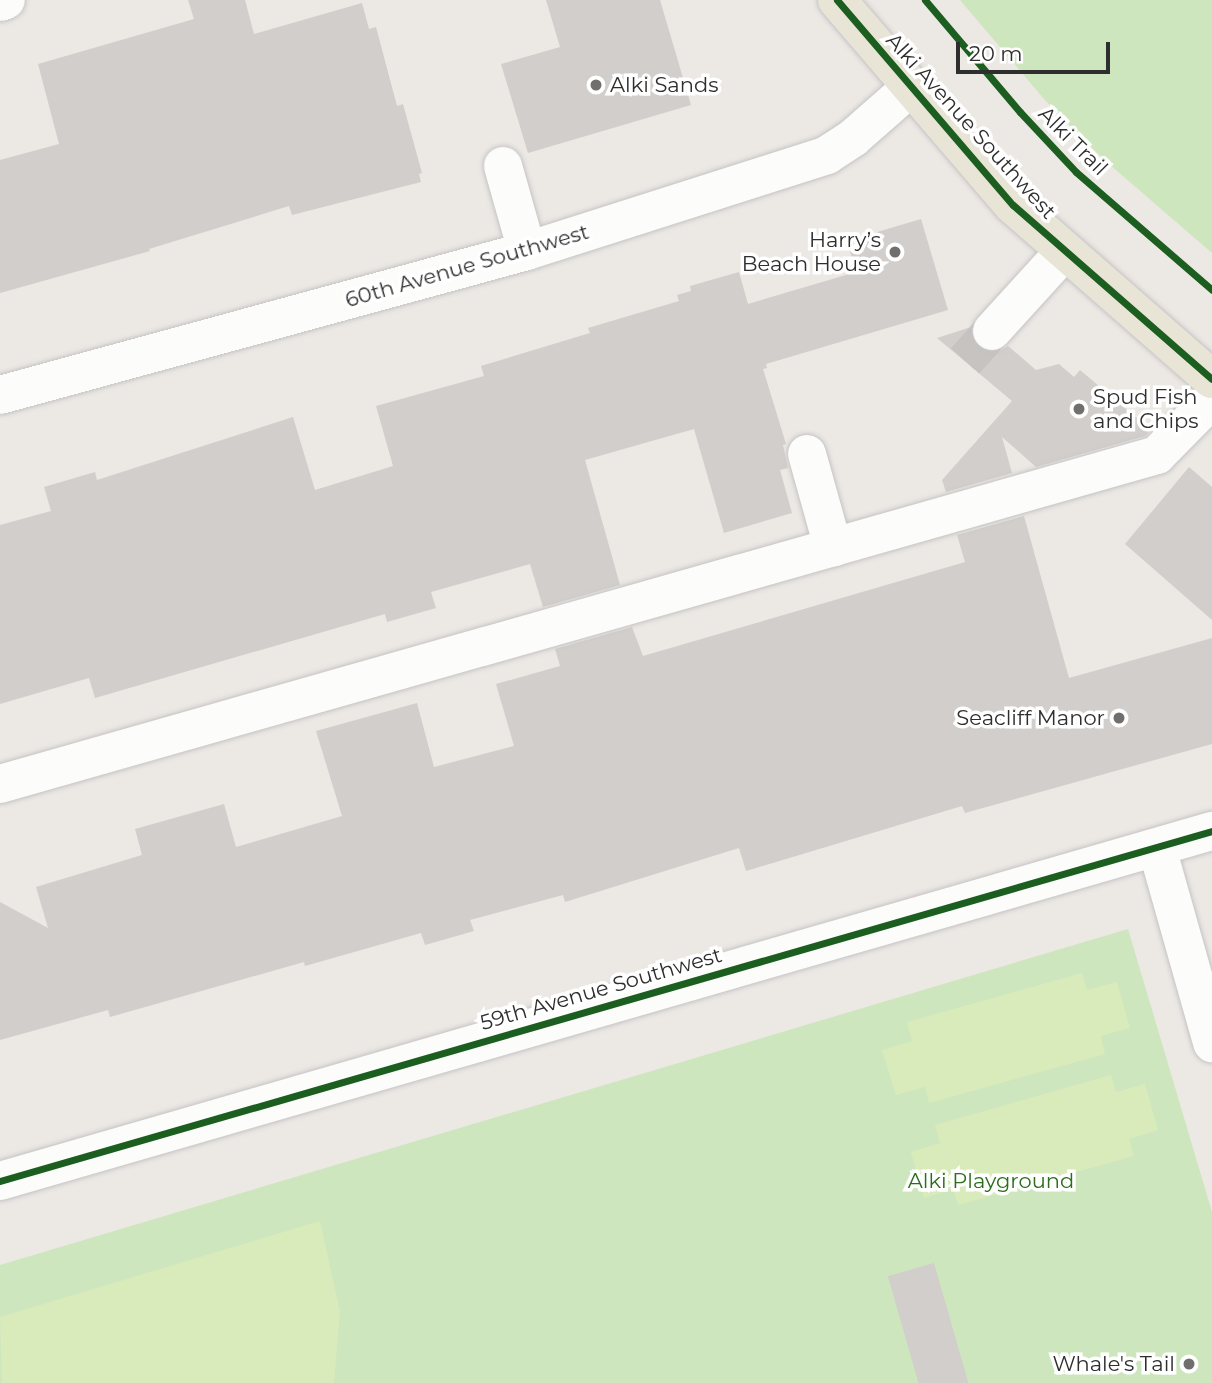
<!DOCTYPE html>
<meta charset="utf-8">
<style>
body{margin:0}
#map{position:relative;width:1212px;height:1383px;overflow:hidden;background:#ece8e4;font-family:Montserrat,sans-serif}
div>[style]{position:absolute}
.green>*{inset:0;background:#cee6be}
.pitch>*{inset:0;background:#d9eabb}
.building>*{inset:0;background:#d1cecb;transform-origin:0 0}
.minor-tunnel>*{height:38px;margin-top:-19px;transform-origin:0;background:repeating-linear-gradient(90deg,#c6c3c0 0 38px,transparent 0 57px)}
.roads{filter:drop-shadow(0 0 2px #c5c4c5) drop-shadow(0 0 2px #c5c4c5)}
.minor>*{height:38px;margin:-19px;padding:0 19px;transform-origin:19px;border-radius:19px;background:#fcfcfb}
.major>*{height:38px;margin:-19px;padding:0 19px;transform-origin:19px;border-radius:19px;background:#e8e4d6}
.cycleway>*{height:7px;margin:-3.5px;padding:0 3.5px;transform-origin:3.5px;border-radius:3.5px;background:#1b5e20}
.dots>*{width:19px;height:19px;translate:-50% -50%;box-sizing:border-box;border:4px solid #fff;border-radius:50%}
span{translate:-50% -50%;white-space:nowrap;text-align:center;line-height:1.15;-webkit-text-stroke:7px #fff;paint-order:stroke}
.poi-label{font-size:21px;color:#2e2e2e}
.left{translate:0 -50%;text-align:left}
.right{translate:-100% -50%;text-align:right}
.street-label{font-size:21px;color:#2e2e2e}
.park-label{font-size:21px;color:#2c6e1b}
.scale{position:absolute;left:956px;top:42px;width:154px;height:32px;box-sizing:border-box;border:4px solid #2e2e2e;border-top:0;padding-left:9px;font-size:21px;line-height:24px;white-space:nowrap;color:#2e2e2e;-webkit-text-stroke:5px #fff;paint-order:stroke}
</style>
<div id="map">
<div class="green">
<i style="clip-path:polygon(960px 0,1212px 0,1212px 253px,1102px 158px,1044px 99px)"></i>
<i style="clip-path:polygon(1128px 929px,1212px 1212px,1212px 1383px,0 1383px,0 1265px)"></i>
</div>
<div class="pitch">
<i style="clip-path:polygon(1082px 973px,1087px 990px,1117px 982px,1130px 1028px,1101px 1036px,1105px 1054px,929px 1103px,925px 1087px,896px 1095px,882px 1050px,912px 1041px,907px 1022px)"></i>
<i style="clip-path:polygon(1111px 1075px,1116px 1092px,1145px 1084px,1158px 1130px,1129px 1139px,1134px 1156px,958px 1205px,953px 1189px,924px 1198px,911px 1152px,940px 1143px,935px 1125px)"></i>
<i style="clip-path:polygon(320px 1221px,340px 1312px,334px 1383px,2px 1383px,0 1317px)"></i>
</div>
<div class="building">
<i style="clip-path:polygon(188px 0,245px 0,254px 34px,362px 3px,369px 29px,376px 27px,397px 106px,403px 104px,422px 173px,419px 174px,421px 182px,292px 215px,289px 206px,149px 249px,150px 251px,0 293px,0 160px,59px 144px,38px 64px,194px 19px)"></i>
<i style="clip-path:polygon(546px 0,660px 0,691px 105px,528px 153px,501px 64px,560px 47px)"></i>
<i style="clip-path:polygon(921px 219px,948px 310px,766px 364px,767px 368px,763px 369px,786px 444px,783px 445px,788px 468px,780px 470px,792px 513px,724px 533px,694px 429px,585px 460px,620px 585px,543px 607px,530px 564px,431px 592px,436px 608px,387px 622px,385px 614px,95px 698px,89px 678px,0 704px,0 525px,51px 511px,44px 487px,95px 472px,97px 480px,293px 417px,315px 490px,393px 466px,376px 406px,484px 376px,481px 366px,590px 333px,588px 328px,679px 301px,677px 295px,691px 291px,690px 286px,739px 272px,748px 304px,856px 272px,847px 241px)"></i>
<i style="clip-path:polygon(971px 327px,971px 338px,977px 347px,987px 352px,998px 352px,1008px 346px,1036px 370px,1059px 364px,1074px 377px,1080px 370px,1151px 430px,1145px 436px,1036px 467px,1002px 437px,1012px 473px,946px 492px,942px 480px,1012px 401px,937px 338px)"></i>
<i style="clip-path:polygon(1189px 467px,1212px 487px,1212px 620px,1125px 544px)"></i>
<i style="clip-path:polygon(1024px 516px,1069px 678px,1212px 638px,1212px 744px,965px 813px,962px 806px,746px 871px,739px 848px,565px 902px,563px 895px,470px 920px,474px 931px,425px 945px,421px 933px,305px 966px,304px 962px,110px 1017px,108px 1010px,0 1040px,0 902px,48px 928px,36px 887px,142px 855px,135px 829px,224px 804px,236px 847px,342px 816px,316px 731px,417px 703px,434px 767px,514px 746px,496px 684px,560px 666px,555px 649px,632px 627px,643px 656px,965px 562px,957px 535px)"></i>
<i style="left:934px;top:1263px;width:125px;height:48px;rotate:74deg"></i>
</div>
<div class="minor-tunnel">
<i style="left:965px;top:361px;width:40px;rotate:-48deg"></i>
</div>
<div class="roads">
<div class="minor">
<i style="left:0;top:2px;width:6px;rotate:-18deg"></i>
<i style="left:503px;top:166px;width:88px;rotate:74.2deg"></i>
<i style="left:992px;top:331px;width:107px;rotate:-47.7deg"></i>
<i style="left:0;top:395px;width:546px;rotate:-15.28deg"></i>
<i style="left:527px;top:251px;width:315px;rotate:-17.7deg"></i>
<i style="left:827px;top:155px;width:31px;rotate:-33deg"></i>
<i style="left:853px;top:138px;width:77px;rotate:-41.3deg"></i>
<i style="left:807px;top:454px;width:97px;rotate:74.4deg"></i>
<i style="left:0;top:784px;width:1203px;rotate:-15.87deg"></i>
<i style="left:1157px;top:455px;width:78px;rotate:-45.5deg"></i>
<i style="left:1157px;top:848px;width:203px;rotate:74.2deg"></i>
<i style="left:0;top:1181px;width:1262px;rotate:-16.11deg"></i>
</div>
<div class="major">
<i style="left:837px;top:0;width:270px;rotate:49.4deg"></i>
<i style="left:1013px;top:205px;width:264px;rotate:41.2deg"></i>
</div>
</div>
<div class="cycleway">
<i style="left:837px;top:0;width:270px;rotate:49.4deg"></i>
<i style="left:1013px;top:205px;width:264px;rotate:41.2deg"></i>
<i style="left:925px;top:0;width:147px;rotate:49.7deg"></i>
<i style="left:1020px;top:112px;width:82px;rotate:47deg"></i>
<i style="left:1076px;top:172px;width:180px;rotate:40.9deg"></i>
<i style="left:0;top:1181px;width:1262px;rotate:-16.11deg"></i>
</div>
<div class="dots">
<i style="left:596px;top:85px;background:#706f6e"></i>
<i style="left:895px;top:252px;background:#706f6e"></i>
<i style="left:1079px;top:409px;background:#706f6e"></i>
<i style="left:1119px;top:718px;background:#706f6e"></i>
<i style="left:1189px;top:1364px;background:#706f6e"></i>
</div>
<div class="poi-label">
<span class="left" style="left:610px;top:85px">Alki Sands</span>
<span class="right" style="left:881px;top:252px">Harry’s<br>Beach House</span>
<span class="left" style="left:1093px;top:409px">Spud Fish<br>and Chips</span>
<span class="right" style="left:1105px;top:718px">Seacliff Manor</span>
<span class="right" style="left:1175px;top:1364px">Whale's Tail</span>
</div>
<div class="street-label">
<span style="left:971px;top:126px;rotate:48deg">Alki Avenue Southwest</span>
<span style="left:1073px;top:141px;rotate:45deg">Alki Trail</span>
<span style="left:467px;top:266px;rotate:-16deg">60th Avenue Southwest</span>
<span style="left:601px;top:989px;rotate:-16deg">59th Avenue Southwest</span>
</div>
<div class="park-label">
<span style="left:991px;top:1181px">Alki Playground</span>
</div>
<div class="scale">20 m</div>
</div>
